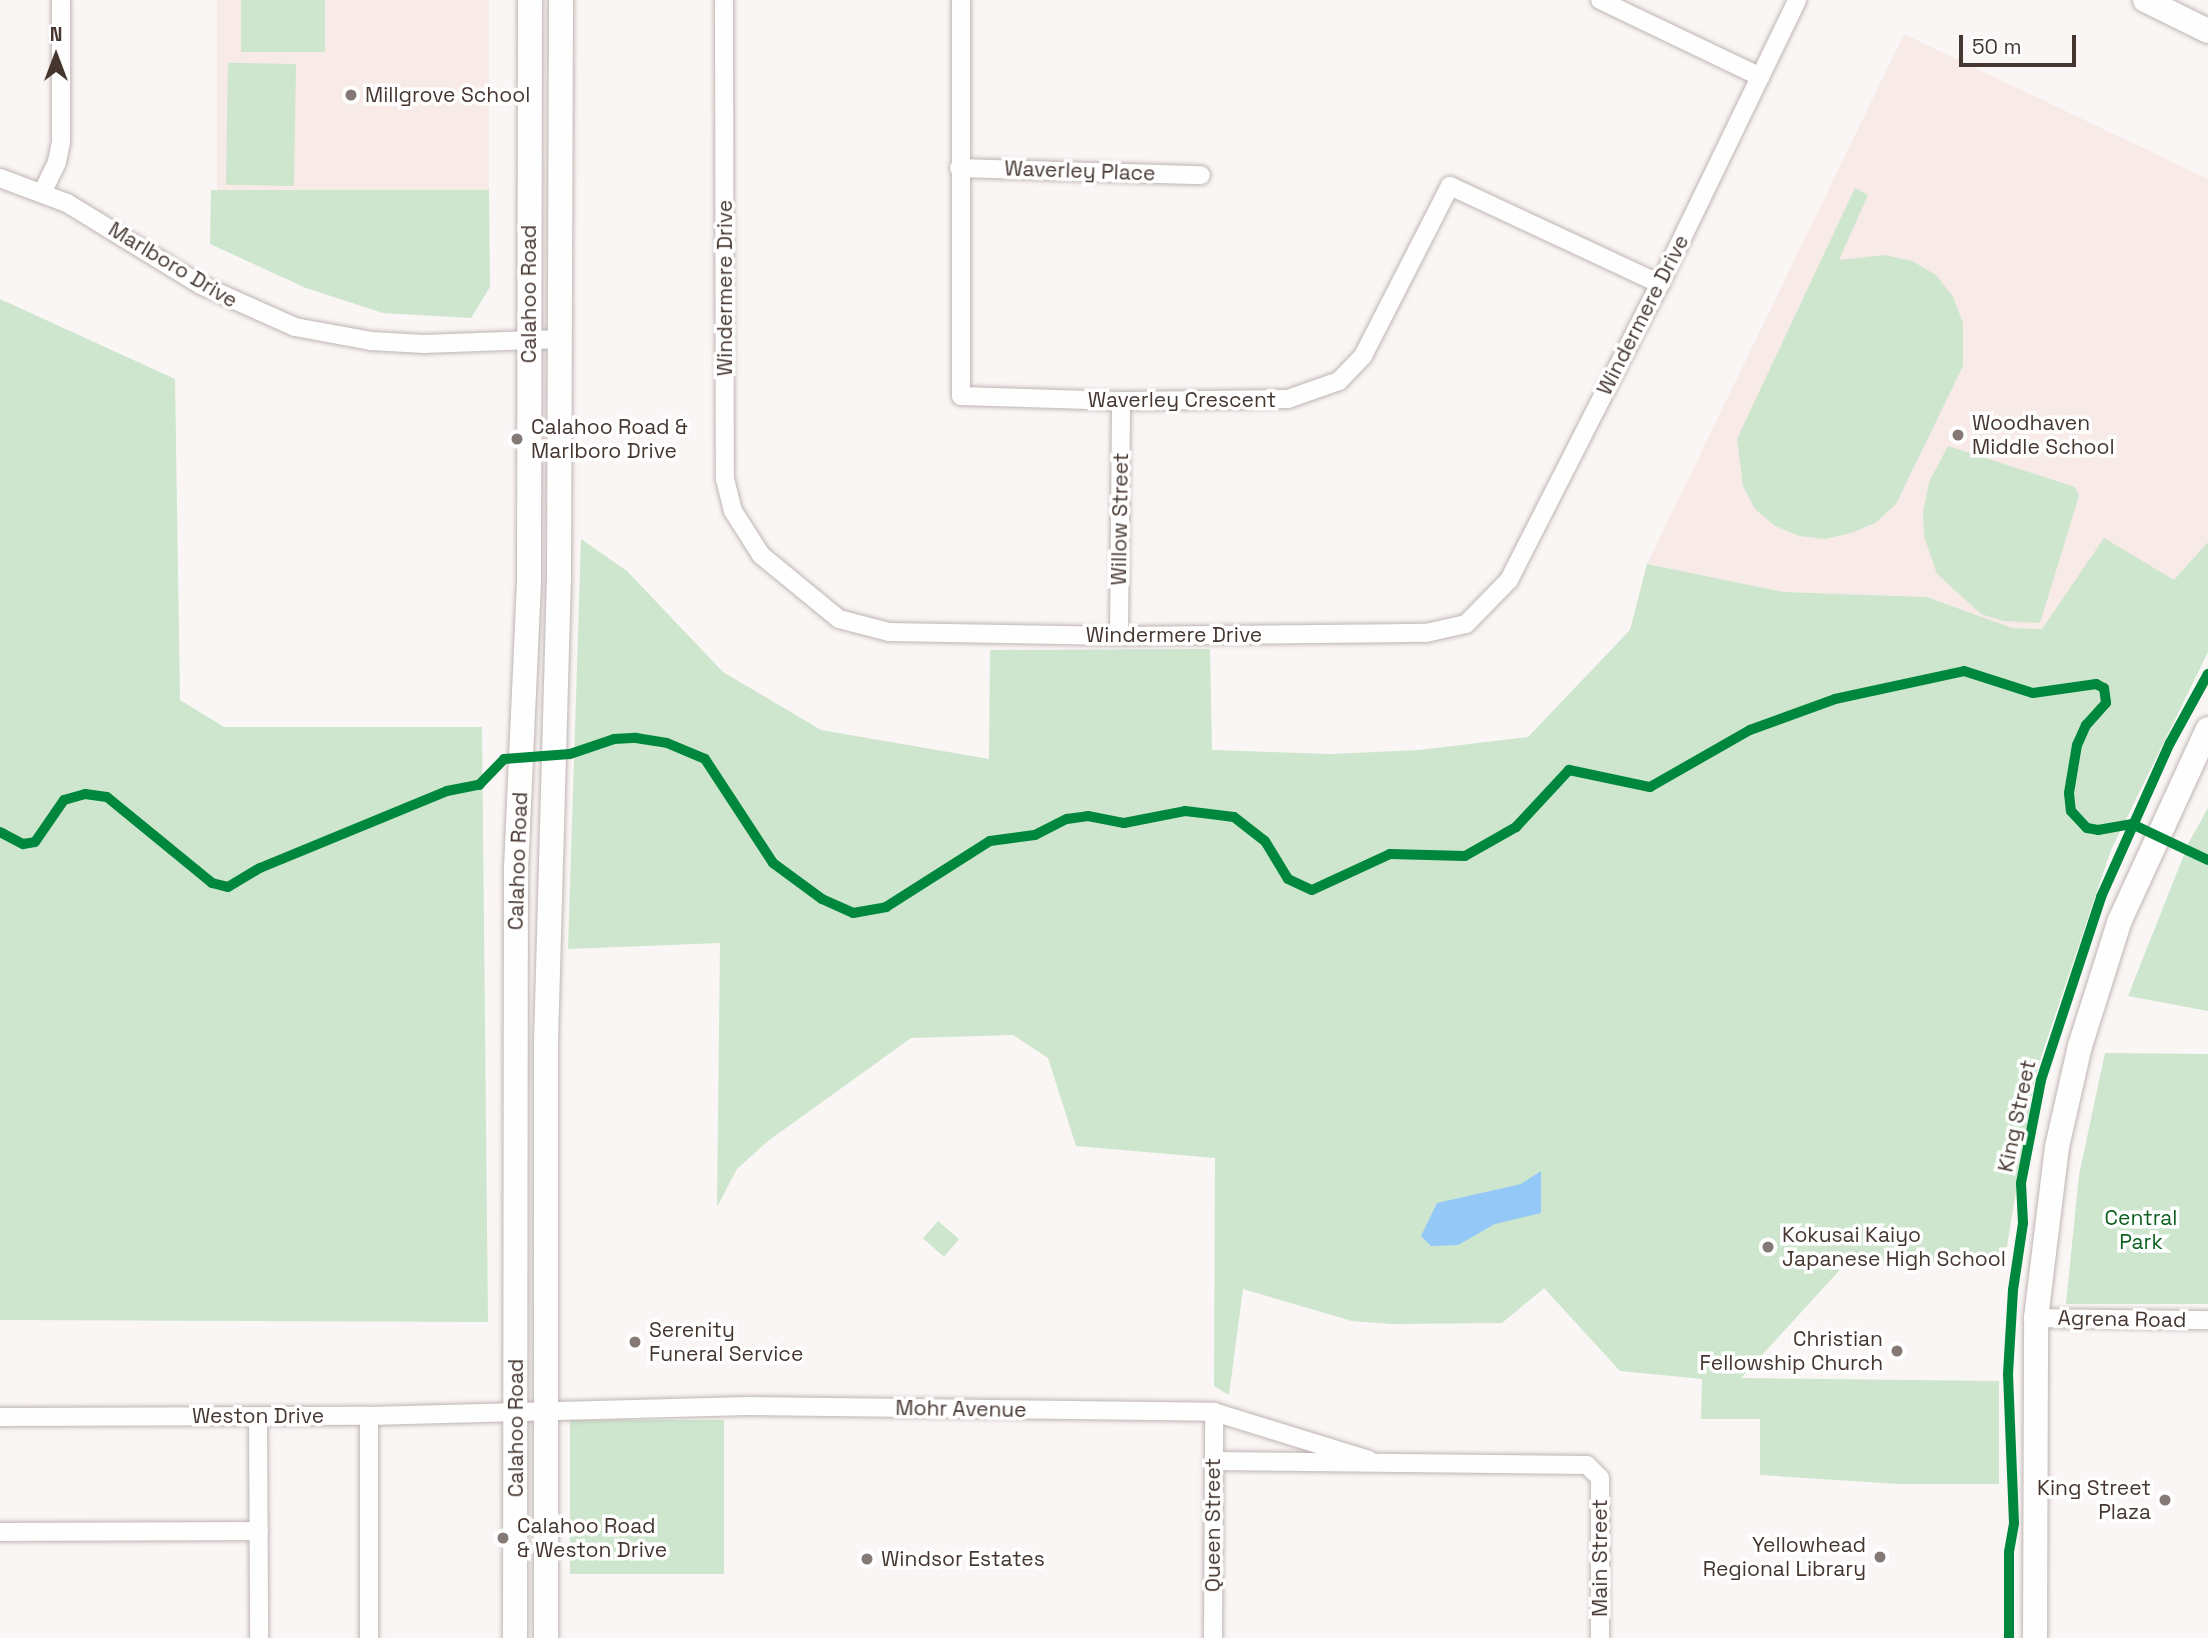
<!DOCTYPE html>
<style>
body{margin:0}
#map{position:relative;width:2208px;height:1638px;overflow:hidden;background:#faf6f5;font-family:"Space Grotesk",sans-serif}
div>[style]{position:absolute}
.education>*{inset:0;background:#f8eae7;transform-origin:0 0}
.green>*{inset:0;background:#cde6cd;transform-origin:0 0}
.water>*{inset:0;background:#94c8f7}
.roads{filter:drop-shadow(0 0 2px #beb5b2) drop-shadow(0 0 2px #beb5b2)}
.street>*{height:18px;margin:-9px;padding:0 9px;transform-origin:9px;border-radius:9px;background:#fefefe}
.secondary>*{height:24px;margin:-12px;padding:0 12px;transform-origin:12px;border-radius:12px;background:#fefefe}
.cycleway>*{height:10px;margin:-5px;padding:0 5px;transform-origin:5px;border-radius:5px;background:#00873e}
.dots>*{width:19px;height:19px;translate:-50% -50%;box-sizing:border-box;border:4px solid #fff;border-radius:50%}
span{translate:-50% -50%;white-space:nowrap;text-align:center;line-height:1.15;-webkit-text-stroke:7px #fff;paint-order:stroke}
.poi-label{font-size:21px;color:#453630}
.left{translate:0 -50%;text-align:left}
.right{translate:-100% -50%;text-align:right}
.street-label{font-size:21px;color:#453630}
.park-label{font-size:21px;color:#0b5f1f}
.north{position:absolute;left:21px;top:21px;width:70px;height:70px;-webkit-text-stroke:5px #fff;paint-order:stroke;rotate:0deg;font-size:19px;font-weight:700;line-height:28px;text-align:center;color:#453630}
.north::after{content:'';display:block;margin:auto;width:24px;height:32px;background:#453630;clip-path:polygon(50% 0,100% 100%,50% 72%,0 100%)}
.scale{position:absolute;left:1959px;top:35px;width:117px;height:32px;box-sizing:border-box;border:4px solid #453630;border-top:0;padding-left:9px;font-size:21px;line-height:24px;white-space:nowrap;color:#453630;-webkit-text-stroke:5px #fff;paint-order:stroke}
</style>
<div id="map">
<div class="education">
<i style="left:217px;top:0;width:272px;height:190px"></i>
<i style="clip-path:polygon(1904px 34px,2208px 179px,2208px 542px,2174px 580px,2104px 539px,2042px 629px,2012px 628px,1927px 597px,1784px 592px,1647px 564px)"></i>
</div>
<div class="green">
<i style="left:241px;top:0;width:84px;height:52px"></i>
<i style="left:296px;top:64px;width:122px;height:68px;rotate:91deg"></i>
<i style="clip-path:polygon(1855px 188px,1868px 195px,1839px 260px,1885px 255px,1912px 261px,1936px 275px,1953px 297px,1963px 323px,1963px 366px,1896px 504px,1875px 523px,1851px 533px,1825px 539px,1799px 536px,1775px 526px,1755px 509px,1743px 486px,1737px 439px)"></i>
<i style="clip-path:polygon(211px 190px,489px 190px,490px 287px,471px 318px,383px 313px,306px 288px,210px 244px)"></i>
<i style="clip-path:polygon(0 299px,175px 379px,180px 700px,224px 727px,482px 727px,488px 1322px,0 1320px)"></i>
<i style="clip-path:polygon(1948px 446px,2075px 487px,2079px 496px,2040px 623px,2003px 621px,1981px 614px,1937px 574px,1924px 536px,1923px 512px,1929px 482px)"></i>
<i style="clip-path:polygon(2104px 538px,2174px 580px,2208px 542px,2208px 652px,2111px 850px,2044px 1048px,2035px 1077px,2004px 1264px,1848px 1261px,1741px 1378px,1999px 1381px,1999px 1484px,1898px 1484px,1760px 1475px,1760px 1419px,1701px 1419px,1702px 1379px,1620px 1371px,1544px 1288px,1502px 1323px,1392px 1324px,1352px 1321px,1243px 1289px,1229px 1395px,1214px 1386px,1215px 1158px,1076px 1146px,1048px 1058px,1013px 1035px,911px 1038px,768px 1141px,737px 1169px,717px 1207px,720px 943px,568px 949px,581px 539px,627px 571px,723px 672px,821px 730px,989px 759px,990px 650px,1210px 649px,1212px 750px,1332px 754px,1419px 750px,1528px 737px,1630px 630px,1647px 564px,1784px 592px,1927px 597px,2012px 628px,2042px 629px)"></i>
<i style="clip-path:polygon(2208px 808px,2208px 1011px,2128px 996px,2189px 842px)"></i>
<i style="clip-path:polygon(2105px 1053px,2208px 1054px,2208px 1304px,2066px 1304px,2079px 1175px)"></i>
<i style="left:938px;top:1221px;width:28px;height:23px;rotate:41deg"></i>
<i style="left:570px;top:1420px;width:154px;height:154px"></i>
</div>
<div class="water">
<i style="clip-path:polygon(1541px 1171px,1541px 1213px,1495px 1224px,1458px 1245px,1431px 1246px,1421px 1236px,1437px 1203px,1521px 1184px)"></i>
</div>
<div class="roads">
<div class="street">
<i style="left:724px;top:0;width:479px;rotate:89.9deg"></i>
<i style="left:725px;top:479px;width:33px;rotate:76deg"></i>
<i style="left:733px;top:511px;width:52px;rotate:57.5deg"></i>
<i style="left:761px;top:555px;width:101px;rotate:39.4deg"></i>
<i style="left:839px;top:619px;width:52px;rotate:14.6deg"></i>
<i style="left:889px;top:632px;width:230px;rotate:1deg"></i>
<i style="left:1119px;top:636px;width:307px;rotate:-0.6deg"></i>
<i style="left:1426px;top:633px;width:41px;rotate:-12.7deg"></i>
<i style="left:1466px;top:624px;width:62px;rotate:-45.7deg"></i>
<i style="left:1509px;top:580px;width:332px;rotate:-63deg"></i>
<i style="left:1660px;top:284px;width:315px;rotate:-64.2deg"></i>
<i style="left:961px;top:0;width:396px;rotate:90deg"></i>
<i style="left:961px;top:396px;width:160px;rotate:1.8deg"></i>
<i style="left:1121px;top:401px;width:167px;rotate:-0.7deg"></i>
<i style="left:1288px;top:399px;width:54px;rotate:-19.4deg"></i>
<i style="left:1339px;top:381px;width:35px;rotate:-46deg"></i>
<i style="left:1363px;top:356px;width:191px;rotate:-62.9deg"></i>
<i style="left:1450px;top:186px;width:232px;rotate:25deg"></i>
<i style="left:1600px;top:0;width:178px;rotate:25.6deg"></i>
<i style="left:959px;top:168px;width:242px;rotate:1.7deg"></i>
<i style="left:0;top:178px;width:72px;rotate:20.5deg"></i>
<i style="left:67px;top:203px;width:157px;rotate:31.5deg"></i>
<i style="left:201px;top:285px;width:103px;rotate:24.1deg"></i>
<i style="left:295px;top:327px;width:77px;rotate:10.4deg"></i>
<i style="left:371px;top:341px;width:53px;rotate:3.2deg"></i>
<i style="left:424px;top:344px;width:136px;rotate:-2.1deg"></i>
<i style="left:42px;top:193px;width:34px;rotate:-64deg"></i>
<i style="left:57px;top:162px;width:20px;rotate:-79deg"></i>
<i style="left:61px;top:142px;width:142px;rotate:-90deg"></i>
<i style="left:1119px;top:636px;width:235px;rotate:-89.5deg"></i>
<i style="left:2036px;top:1318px;width:172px;rotate:0.7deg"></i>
<i style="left:369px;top:1416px;width:222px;rotate:90deg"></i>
<i style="left:0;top:1417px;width:369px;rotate:-0.2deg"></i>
<i style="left:369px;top:1416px;width:379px;rotate:-1.5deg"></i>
<i style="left:748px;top:1406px;width:466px;rotate:0.7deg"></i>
<i style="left:1214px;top:1412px;width:162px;rotate:17.2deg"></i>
<i style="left:258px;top:1417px;width:221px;rotate:89.7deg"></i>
<i style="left:1214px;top:1461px;width:373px;rotate:0.6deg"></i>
<i style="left:1587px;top:1465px;width:18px;rotate:45deg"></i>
<i style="left:1600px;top:1478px;width:160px;rotate:90deg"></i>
<i style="left:0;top:1532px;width:259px;rotate:-0.2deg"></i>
<i style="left:1213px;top:1638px;width:226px;rotate:-89.7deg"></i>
</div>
<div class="secondary">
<i style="left:2145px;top:0;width:70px;rotate:26.2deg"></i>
<i style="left:515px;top:1638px;width:770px;rotate:-89.93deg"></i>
<i style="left:516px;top:868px;width:289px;rotate:-87.4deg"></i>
<i style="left:529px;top:579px;width:579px;rotate:-89.9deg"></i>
<i style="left:546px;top:1638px;width:596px;rotate:-90deg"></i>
<i style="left:546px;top:1042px;width:464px;rotate:-88.4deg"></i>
<i style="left:559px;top:578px;width:578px;rotate:-89.8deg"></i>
<i style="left:2035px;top:1638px;width:320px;rotate:-89.8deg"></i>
<i style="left:2036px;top:1318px;width:172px;rotate:-83deg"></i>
<i style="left:2057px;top:1147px;width:104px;rotate:-77.2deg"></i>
<i style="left:2080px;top:1046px;width:132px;rotate:-72.4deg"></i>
<i style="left:2120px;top:920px;width:210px;rotate:-65.3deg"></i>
</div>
</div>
<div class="cycleway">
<i style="left:0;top:832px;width:26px;rotate:28deg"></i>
<i style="left:23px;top:844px;width:12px;rotate:-9deg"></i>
<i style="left:35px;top:842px;width:51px;rotate:-55.4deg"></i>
<i style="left:64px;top:800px;width:22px;rotate:-16deg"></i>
<i style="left:85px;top:794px;width:22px;rotate:8deg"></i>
<i style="left:107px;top:797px;width:136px;rotate:39.3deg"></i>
<i style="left:212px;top:883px;width:16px;rotate:14deg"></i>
<i style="left:228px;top:887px;width:37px;rotate:-31deg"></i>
<i style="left:260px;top:868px;width:202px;rotate:-22.4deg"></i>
<i style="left:447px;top:791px;width:33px;rotate:-11deg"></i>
<i style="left:479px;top:785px;width:36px;rotate:-46deg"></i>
<i style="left:504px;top:759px;width:66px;rotate:-4.3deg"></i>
<i style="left:570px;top:754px;width:46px;rotate:-18.8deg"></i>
<i style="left:614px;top:739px;width:22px;rotate:-3deg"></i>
<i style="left:636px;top:738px;width:31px;rotate:9deg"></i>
<i style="left:667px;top:743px;width:41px;rotate:22.8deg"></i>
<i style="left:705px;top:759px;width:124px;rotate:56.8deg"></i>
<i style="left:773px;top:863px;width:61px;rotate:36.3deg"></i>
<i style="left:822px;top:899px;width:34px;rotate:24deg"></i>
<i style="left:853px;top:913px;width:34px;rotate:-10deg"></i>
<i style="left:886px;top:907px;width:123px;rotate:-32.4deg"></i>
<i style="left:990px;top:841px;width:45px;rotate:-7.6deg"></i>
<i style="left:1035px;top:835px;width:36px;rotate:-27deg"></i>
<i style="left:1067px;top:819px;width:21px;rotate:-8deg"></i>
<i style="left:1088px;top:816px;width:37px;rotate:11deg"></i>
<i style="left:1124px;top:823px;width:62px;rotate:-11.1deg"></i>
<i style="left:1185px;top:811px;width:49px;rotate:7deg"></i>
<i style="left:1234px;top:817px;width:39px;rotate:38deg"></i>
<i style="left:1265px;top:841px;width:44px;rotate:58.8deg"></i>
<i style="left:1288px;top:879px;width:26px;rotate:25deg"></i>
<i style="left:1312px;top:890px;width:86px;rotate:-24.8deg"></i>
<i style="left:1390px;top:854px;width:75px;rotate:1.5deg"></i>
<i style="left:1465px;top:856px;width:59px;rotate:-29.6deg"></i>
<i style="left:1516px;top:827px;width:78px;rotate:-47.1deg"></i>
<i style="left:1569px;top:770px;width:83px;rotate:11.9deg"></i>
<i style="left:1650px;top:787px;width:115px;rotate:-29.7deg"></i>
<i style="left:1750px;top:730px;width:90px;rotate:-20deg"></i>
<i style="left:1835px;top:699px;width:132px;rotate:-12.2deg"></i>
<i style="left:1964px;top:671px;width:72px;rotate:17.7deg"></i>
<i style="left:2033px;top:693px;width:64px;rotate:-8.1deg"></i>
<i style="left:2096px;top:684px;width:9px;rotate:27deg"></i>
<i style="left:2104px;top:688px;width:15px;rotate:82deg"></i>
<i style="left:2106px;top:703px;width:30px;rotate:132deg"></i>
<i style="left:2086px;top:725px;width:22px;rotate:114deg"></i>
<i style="left:2077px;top:745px;width:49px;rotate:99.5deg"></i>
<i style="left:2069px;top:793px;width:18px;rotate:84deg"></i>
<i style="left:2071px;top:811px;width:23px;rotate:47deg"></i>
<i style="left:2087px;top:828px;width:11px;rotate:10deg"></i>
<i style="left:2098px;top:830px;width:35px;rotate:-10deg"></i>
<i style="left:2132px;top:824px;width:84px;rotate:25.3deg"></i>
<i style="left:2009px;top:1638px;width:86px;rotate:-90deg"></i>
<i style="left:2009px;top:1552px;width:29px;rotate:-80deg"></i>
<i style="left:2014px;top:1523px;width:149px;rotate:-92.3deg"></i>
<i style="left:2008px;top:1374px;width:84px;rotate:-86.6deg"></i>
<i style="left:2013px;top:1290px;width:68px;rotate:-81.5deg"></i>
<i style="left:2023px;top:1223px;width:40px;rotate:-92.9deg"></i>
<i style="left:2021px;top:1183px;width:105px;rotate:-79deg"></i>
<i style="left:2041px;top:1080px;width:193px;rotate:-71.8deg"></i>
<i style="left:2101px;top:897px;width:169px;rotate:-65.9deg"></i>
<i style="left:2170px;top:743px;width:79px;rotate:-61.2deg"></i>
</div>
<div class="dots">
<i style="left:351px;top:95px;background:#847975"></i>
<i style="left:1958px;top:435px;background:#847975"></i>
<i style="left:517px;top:439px;background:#847975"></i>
<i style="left:1768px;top:1247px;background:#847975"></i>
<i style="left:635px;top:1342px;background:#847975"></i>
<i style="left:1897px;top:1351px;background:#847975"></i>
<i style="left:2165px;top:1500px;background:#847975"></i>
<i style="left:503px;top:1538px;background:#847975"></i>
<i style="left:1880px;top:1557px;background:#847975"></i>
<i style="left:867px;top:1559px;background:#847975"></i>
</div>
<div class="poi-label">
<span class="left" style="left:365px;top:95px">Millgrove School</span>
<span class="left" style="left:1972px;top:435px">Woodhaven<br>Middle School</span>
<span class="left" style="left:531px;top:439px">Calahoo Road &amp;<br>Marlboro Drive</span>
<span class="left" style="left:1782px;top:1247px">Kokusai Kaiyo<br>Japanese High School</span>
<span class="left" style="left:649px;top:1342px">Serenity<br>Funeral Service</span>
<span class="right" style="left:1883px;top:1351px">Christian<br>Fellowship Church</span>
<span class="right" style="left:2151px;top:1500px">King Street<br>Plaza</span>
<span class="left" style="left:517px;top:1538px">Calahoo Road<br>&amp; Weston Drive</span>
<span class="right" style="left:1866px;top:1557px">Yellowhead<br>Regional Library</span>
<span class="left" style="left:881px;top:1559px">Windsor Estates</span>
</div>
<div class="street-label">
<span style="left:1080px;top:171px;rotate:2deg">Waverley Place</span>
<span style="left:173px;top:265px;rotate:31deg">Marlboro Drive</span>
<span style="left:725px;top:288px;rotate:-90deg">Windermere Drive</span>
<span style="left:529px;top:294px;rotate:-90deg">Calahoo Road</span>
<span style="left:1643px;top:315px;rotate:-63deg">Windermere Drive</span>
<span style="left:1182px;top:400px">Waverley Crescent</span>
<span style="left:1120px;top:519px;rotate:-89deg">Willow Street</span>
<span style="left:1174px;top:635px">Windermere Drive</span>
<span style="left:518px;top:861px;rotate:-88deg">Calahoo Road</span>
<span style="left:2017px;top:1116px;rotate:-78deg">King Street</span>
<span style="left:2122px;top:1319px;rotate:1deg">Agrena Road</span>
<span style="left:961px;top:1409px;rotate:1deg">Mohr Avenue</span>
<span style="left:258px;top:1416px">Weston Drive</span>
<span style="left:516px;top:1428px;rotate:-90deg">Calahoo Road</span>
<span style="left:1213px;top:1525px;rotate:-90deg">Queen Street</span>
<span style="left:1600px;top:1558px;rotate:-90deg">Main Street</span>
</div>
<div class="park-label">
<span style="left:2141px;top:1230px">Central<br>Park</span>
</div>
<div class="north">N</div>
<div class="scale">50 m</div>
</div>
